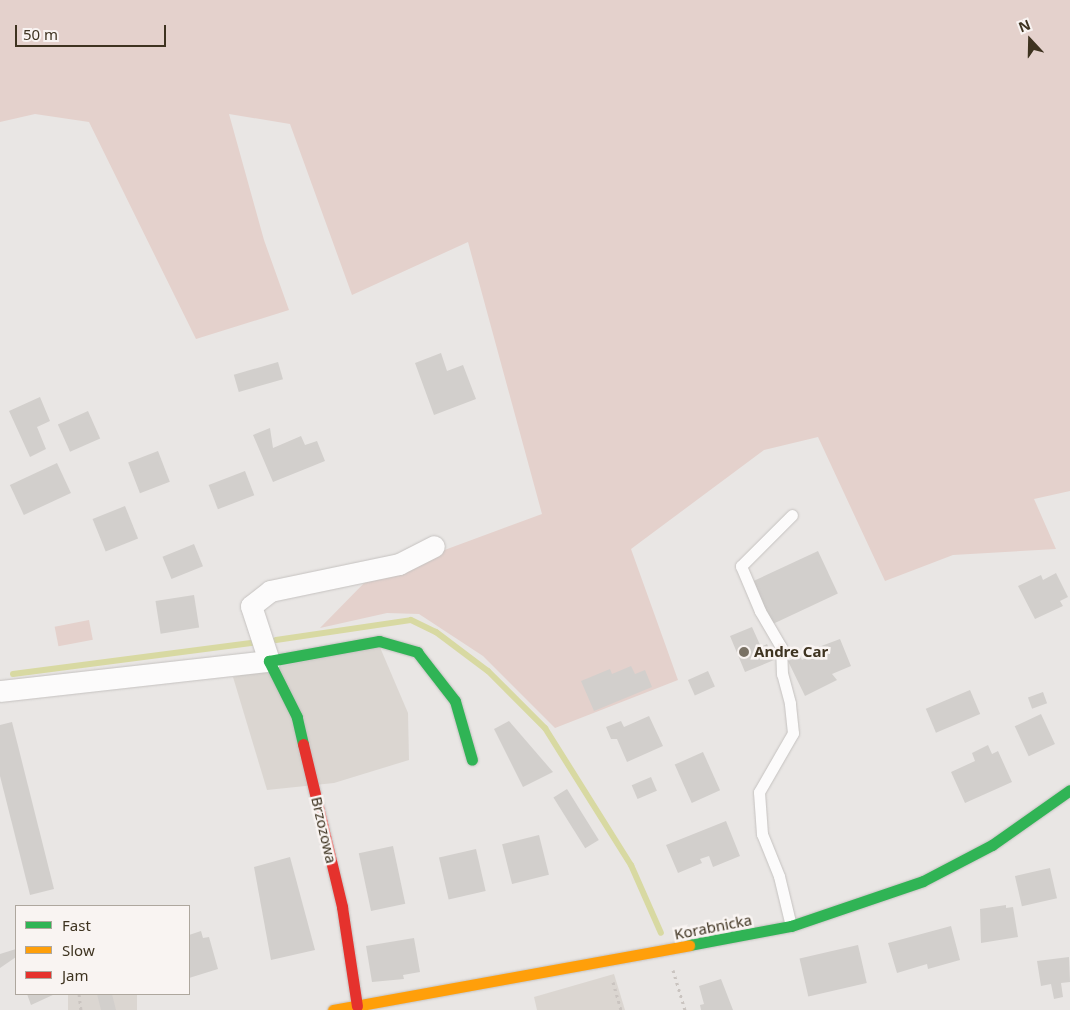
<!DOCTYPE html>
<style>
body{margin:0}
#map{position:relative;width:1070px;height:1010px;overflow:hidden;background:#e9e6e4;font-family:"Noto Sans",sans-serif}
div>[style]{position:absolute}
.built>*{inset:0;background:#dbd6d1;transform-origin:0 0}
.green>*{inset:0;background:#e4d1cc;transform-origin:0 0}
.stream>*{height:6px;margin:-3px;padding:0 3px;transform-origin:3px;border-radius:3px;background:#d8d9a2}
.building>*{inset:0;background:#d2cfcc;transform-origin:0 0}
.path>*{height:3px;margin-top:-1.5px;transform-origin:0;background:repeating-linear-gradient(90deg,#cac4c0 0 2.5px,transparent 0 6.5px)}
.roads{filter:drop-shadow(0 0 1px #c5c2c0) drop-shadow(0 0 1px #c5c2c0)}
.lane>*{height:11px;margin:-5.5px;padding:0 5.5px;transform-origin:5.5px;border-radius:5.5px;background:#fcfbfb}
.street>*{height:21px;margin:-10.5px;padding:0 10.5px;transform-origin:10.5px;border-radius:10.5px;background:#fcfbfb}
.fast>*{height:11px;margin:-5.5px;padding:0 5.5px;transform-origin:5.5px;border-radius:5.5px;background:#30b455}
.slow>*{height:11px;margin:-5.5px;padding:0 5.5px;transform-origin:5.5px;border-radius:5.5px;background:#ff9f0a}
.jam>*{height:11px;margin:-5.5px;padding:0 5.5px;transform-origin:5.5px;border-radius:5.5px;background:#e5322d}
.dots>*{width:14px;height:14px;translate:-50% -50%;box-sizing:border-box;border:2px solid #f9f4f2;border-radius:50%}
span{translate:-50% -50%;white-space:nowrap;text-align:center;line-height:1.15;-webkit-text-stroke:5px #f9f4f2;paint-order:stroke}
.poi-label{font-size:15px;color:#3e3320;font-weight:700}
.left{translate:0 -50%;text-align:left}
.street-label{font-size:15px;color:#3e3320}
.legend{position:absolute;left:15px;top:905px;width:175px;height:90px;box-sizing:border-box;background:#f9f4f2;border:1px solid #aea79e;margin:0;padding:6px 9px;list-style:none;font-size:15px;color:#3e3320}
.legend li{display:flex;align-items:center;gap:10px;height:25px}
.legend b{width:25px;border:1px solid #aea79e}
.north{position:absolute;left:1005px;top:15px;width:50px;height:50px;-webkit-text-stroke:4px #f9f4f2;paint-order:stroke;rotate:339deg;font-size:14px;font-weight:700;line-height:20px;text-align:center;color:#3e3320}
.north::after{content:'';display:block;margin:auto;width:18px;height:22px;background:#3e3320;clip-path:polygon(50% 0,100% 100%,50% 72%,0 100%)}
.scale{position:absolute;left:15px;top:25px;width:151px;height:22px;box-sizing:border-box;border:2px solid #3e3320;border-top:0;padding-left:6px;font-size:15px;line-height:18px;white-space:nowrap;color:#3e3320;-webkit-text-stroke:4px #f9f4f2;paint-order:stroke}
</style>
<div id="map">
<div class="built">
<i style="clip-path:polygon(379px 645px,408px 713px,409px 760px,334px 783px,267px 790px,233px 677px)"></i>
<i style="clip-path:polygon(614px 974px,625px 1010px,537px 1010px,534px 997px)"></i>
<i style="left:68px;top:994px;width:69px;height:16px"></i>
</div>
<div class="green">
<i style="clip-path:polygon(0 0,1070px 0,1070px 491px,1034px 499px,1056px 549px,953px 555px,885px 581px,818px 437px,764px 450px,631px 549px,678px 680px,555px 728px,483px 656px,419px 614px,387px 613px,320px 628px,369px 578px,542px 514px,468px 242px,352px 295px,290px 124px,229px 114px,264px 240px,289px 310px,196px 339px,89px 122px,35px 114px,0 122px)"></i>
<i style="left:89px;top:620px;width:20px;height:35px;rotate:79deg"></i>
</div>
<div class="stream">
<i style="left:276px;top:640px;width:136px;rotate:-8.4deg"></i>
<i style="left:411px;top:620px;width:28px;rotate:26deg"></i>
<i style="left:436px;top:632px;width:65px;rotate:36.9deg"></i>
<i style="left:488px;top:671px;width:81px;rotate:45deg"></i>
<i style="left:545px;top:728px;width:162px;rotate:57.9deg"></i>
<i style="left:631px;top:865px;width:74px;rotate:66.2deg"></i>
<i style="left:13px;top:674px;width:242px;rotate:-7.4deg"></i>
</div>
<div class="building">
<i style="clip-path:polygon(441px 353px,447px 371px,463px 365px,476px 399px,434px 415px,415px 363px)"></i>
<i style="left:278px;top:362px;width:18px;height:46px;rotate:74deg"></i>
<i style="clip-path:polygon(40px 397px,50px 421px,37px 427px,46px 449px,30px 457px,9px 411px)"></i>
<i style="left:88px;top:411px;width:30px;height:33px;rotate:66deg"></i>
<i style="clip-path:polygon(270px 428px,273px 448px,301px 436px,305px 445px,317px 441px,325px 461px,273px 482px,253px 435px)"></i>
<i style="left:158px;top:451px;width:33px;height:32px;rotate:69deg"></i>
<i style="left:57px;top:463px;width:33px;height:52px;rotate:65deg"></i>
<i style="left:245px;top:471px;width:26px;height:39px;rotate:69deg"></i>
<i style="left:125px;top:506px;width:35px;height:35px;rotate:68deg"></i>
<i style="left:194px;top:544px;width:24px;height:34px;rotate:68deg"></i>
<i style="left:818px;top:551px;width:47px;height:73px;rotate:65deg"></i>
<i style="clip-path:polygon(1056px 573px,1068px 597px,1060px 601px,1063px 606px,1035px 619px,1018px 586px,1041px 575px,1043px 580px)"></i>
<i style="left:194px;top:595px;width:33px;height:39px;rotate:81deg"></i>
<i style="clip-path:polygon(752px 627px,761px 647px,767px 644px,774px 660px,745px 672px,730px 636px)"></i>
<i style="clip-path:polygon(840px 639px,851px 666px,832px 674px,837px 680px,805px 696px,788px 661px,800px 656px,802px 660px,818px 652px,816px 648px)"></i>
<i style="clip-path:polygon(631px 666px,635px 674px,645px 670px,652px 687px,594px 711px,581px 681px,610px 669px,612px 674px)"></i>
<i style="left:708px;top:671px;width:17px;height:22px;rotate:66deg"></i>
<i style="left:970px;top:690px;width:26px;height:48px;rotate:67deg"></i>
<i style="left:1043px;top:692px;width:12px;height:16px;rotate:70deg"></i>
<i style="left:1041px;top:714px;width:33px;height:29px;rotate:65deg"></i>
<i style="clip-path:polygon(649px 716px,663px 746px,627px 762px,617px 739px,611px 739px,606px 727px,621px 721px,624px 727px)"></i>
<i style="clip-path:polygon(509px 721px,553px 772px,523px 787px,494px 729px)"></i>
<i style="clip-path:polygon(12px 722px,54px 889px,30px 895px,0 776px,0 725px)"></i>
<i style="clip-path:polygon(988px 745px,992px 754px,998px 751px,1012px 782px,965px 803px,951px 772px,975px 761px,972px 753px)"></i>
<i style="left:703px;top:752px;width:42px;height:31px;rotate:66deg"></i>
<i style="left:651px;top:777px;width:15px;height:21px;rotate:67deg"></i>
<i style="left:567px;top:789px;width:60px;height:16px;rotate:58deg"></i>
<i style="clip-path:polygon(726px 821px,740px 856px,713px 867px,709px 856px,700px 859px,702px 863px,678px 873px,666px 845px)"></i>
<i style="left:539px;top:835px;width:41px;height:38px;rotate:76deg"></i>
<i style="left:393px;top:846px;width:59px;height:35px;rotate:78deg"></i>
<i style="left:476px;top:849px;width:43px;height:38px;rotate:77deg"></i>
<i style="clip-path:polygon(290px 857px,315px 950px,271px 960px,254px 867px)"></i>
<i style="left:1050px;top:868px;width:31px;height:36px;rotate:77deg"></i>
<i style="clip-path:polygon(1006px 905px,1006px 908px,1013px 907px,1018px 937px,981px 943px,980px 909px)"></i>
<i style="clip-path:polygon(951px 926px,960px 960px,928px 969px,927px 964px,897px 973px,888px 943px)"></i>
<i style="clip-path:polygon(201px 931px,203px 938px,209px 937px,218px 969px,189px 978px,189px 935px)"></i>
<i style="clip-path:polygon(414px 938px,420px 972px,403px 975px,404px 979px,372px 982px,366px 946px)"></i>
<i style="left:858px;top:945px;width:39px;height:60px;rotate:77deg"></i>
<i style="clip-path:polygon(16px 949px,16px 957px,0 968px,0 954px)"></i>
<i style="clip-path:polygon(1069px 957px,1070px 982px,1061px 983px,1063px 997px,1054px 999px,1051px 984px,1041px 986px,1037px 961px)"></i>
<i style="clip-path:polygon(721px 979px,733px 1010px,701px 1010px,700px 1005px,704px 1004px,699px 986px)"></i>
<i style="clip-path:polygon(27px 994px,55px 994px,31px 1005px)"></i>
<i style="clip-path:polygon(97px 994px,112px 994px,116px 1010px,101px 1010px)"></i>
</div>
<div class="path">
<i style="left:673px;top:970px;width:42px;rotate:73.3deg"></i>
<i style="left:613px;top:982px;width:29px;rotate:74deg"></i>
<i style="left:79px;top:994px;width:16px;rotate:83deg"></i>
</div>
<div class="roads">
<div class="lane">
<i style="left:791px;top:926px;width:51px;rotate:-103.5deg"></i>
<i style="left:779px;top:876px;width:45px;rotate:-112deg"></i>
<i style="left:762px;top:834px;width:42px;rotate:-94.1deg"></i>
<i style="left:759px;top:792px;width:68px;rotate:-60deg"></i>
<i style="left:793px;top:733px;width:30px;rotate:-96deg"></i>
<i style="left:790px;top:703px;width:30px;rotate:-105deg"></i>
<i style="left:782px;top:674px;width:27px;rotate:-92deg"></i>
<i style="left:781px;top:647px;width:42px;rotate:-120.3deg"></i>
<i style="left:760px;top:611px;width:49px;rotate:-112.9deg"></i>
<i style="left:741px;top:566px;width:72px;rotate:-45deg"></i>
</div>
<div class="street">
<i style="left:0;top:691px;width:271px;rotate:-6.4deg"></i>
<i style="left:269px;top:661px;width:58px;rotate:-108.1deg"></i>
<i style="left:251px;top:606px;width:24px;rotate:-38deg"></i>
<i style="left:270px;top:591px;width:132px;rotate:-11.8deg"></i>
<i style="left:399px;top:564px;width:39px;rotate:-27deg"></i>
</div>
<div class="fast">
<i style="left:303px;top:744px;width:28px;rotate:-103deg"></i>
<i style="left:297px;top:717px;width:63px;rotate:-116.6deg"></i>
<i style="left:269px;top:661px;width:112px;rotate:-10.3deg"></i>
<i style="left:379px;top:641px;width:40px;rotate:16deg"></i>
<i style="left:417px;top:652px;width:62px;rotate:52.2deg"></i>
<i style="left:455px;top:701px;width:61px;rotate:73.9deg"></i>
<i style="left:689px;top:945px;width:104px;rotate:-10.6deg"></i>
<i style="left:791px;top:926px;width:139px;rotate:-18.8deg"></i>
<i style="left:923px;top:881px;width:78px;rotate:-27.6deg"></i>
<i style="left:992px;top:845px;width:95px;rotate:-35.2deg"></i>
</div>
<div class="slow">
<i style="left:333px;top:1010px;width:362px;rotate:-10.3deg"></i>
</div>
<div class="jam">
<i style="left:303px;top:744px;width:168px;rotate:76.5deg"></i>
<i style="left:342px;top:907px;width:100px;rotate:81.4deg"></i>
</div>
</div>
<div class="dots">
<i style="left:744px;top:652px;background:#7a7265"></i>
</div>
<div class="poi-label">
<span class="left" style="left:754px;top:652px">Andre Car</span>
</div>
<div class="street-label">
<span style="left:324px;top:830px;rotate:77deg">Brzozowa</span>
<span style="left:713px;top:927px;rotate:-11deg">Korabnicka</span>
</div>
<ul class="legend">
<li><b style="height:6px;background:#30b455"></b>Fast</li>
<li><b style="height:6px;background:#ff9f0a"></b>Slow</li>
<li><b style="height:6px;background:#e5322d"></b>Jam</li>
</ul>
<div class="north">N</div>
<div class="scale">50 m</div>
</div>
